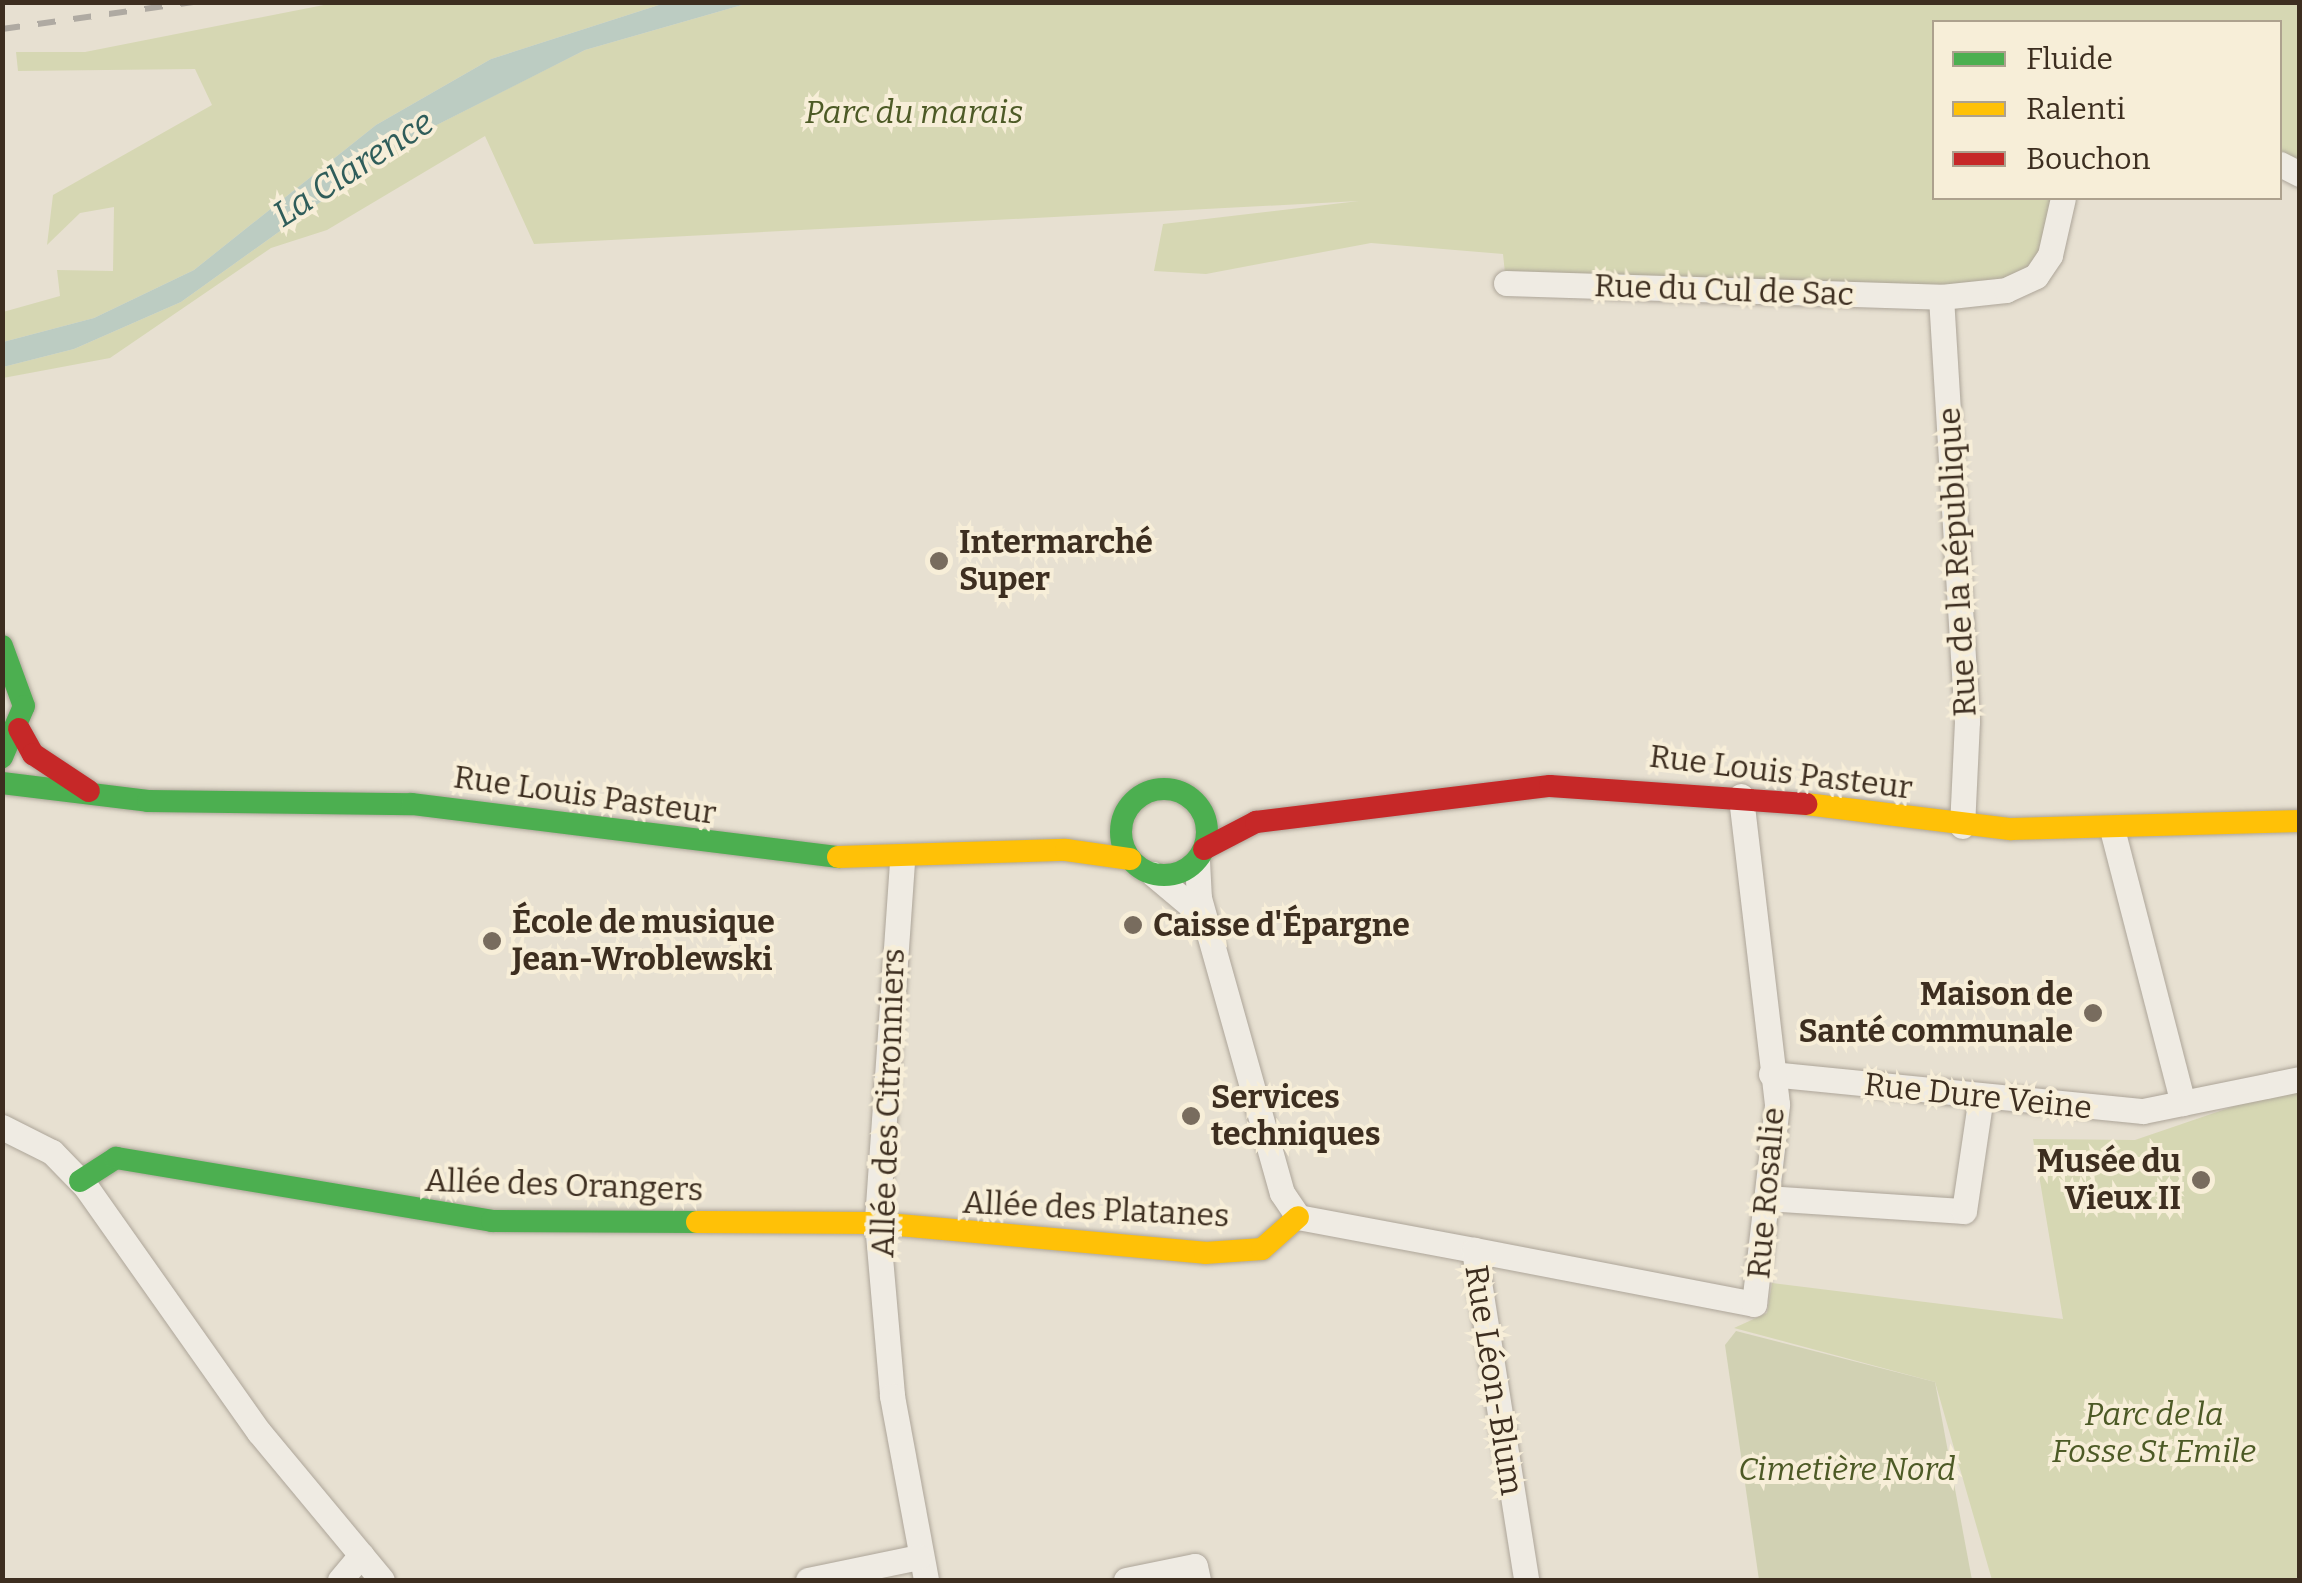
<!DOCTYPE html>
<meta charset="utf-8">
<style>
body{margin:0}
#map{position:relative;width:2302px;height:1583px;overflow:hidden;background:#e7e0d1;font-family:Bitter,serif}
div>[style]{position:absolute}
.green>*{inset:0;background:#d6d7b3}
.cemetery>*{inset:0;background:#d1d1b3}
.water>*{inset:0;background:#bcccc2}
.roads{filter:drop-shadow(0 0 2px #ada599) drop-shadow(0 0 2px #ada599)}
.street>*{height:25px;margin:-12.5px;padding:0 12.5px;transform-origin:12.5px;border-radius:12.5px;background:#efebe3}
.fast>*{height:22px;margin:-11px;padding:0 11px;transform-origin:11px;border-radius:11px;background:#4caf50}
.fast>.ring{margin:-11px;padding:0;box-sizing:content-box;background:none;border:22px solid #4caf50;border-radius:50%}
.slow>*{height:22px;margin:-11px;padding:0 11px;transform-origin:11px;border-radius:11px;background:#ffc107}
.jam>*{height:22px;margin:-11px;padding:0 11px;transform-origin:11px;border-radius:11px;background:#c62828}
.rail>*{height:6px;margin-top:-3px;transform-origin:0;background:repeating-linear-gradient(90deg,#afaaa2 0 18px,transparent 0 36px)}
.dots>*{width:28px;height:28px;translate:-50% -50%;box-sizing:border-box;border:5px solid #f7eed8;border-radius:50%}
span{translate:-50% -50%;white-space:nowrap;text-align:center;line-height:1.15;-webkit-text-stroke:8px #f7eed8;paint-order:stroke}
.park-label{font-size:32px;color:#4d5a26;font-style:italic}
.street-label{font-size:32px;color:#3d2e20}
.poi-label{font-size:32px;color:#3d2e20;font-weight:700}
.left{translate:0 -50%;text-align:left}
.right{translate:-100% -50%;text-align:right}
.water-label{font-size:35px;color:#2f5d5a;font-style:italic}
.frame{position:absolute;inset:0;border:5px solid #3d2e20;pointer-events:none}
.legend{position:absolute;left:1932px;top:20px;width:350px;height:180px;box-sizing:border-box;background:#f7eed8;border:2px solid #ada18e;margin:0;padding:12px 18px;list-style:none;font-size:30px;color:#3d2e20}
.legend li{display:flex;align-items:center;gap:20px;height:50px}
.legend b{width:50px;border:2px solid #ada18e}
</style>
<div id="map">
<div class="green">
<i style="clip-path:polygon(334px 3px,665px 3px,491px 59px,376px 125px,194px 270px,94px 318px,3px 342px,3px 312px,60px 296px,57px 270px,113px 271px,114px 207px,80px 213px,47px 245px,53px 195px,212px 105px,195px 69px,18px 71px,16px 52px,85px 52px)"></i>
<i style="clip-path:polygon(749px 3px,2299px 3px,2299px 174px,2280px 164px,2280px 22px,1934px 22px,1934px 198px,2063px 198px,2050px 255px,2006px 290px,1506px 283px,1503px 254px,1371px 243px,1206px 274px,1154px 271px,1163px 224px,1359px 201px,534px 244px,485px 136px,327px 230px,271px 248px,110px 358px,3px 378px,3px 367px,74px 349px,181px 302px,407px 140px,527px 79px,585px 50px)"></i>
<i style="clip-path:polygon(2299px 1084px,2299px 1580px,1992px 1580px,1935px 1382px,1734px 1328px,1767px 1313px,1772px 1283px,2063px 1319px,2033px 1139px,2135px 1140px)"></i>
</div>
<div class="cemetery">
<i style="clip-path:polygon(1736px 1331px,1935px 1382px,1972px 1580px,1759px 1580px,1725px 1345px)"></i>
</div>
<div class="water">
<i style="clip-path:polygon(665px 3px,749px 3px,585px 50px,407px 140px,181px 302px,74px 349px,3px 367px,3px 342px,94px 318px,194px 270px,376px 125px,491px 59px)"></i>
</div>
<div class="roads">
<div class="street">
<i style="left:2280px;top:164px;width:22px;rotate:27deg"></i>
<i style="left:1506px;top:283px;width:435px;rotate:1.8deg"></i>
<i style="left:1941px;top:297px;width:65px;rotate:-6.1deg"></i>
<i style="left:2006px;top:290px;width:33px;rotate:-25deg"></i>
<i style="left:2036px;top:276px;width:25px;rotate:-56deg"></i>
<i style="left:2050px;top:255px;width:58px;rotate:-77.2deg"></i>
<i style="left:1941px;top:297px;width:425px;rotate:86.5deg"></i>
<i style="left:1967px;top:721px;width:105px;rotate:92.7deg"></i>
<i style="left:2112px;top:829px;width:283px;rotate:75.5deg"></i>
<i style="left:1197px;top:861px;width:37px;rotate:87deg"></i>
<i style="left:1199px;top:898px;width:306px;rotate:74.3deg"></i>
<i style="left:1282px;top:1193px;width:29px;rotate:56deg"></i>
<i style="left:1298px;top:1217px;width:179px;rotate:10.6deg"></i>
<i style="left:1474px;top:1250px;width:334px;rotate:81deg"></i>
<i style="left:902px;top:862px;width:362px;rotate:94deg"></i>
<i style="left:877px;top:1223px;width:174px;rotate:85deg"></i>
<i style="left:892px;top:1396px;width:187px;rotate:79.5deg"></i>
<i style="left:1153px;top:874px;width:65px;rotate:40deg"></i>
<i style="left:1771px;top:1074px;width:374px;rotate:5.7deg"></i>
<i style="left:2143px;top:1111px;width:160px;rotate:-11.5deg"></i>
<i style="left:2px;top:1127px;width:56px;rotate:26.6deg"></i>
<i style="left:52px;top:1152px;width:49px;rotate:45.8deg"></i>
<i style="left:86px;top:1187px;width:300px;rotate:54.8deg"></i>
<i style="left:259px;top:1432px;width:192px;rotate:50.3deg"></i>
<i style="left:1767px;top:1198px;width:197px;rotate:3.8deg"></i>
<i style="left:1964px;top:1211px;width:116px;rotate:-81.6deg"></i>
<i style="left:1474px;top:1250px;width:285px;rotate:10.9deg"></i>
<i style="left:1754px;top:1304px;width:201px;rotate:-83.4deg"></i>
<i style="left:1777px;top:1104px;width:310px;rotate:-96.7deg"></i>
<i style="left:340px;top:1580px;width:33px;rotate:-50deg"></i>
<i style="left:808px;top:1580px;width:113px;rotate:-11.7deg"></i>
<i style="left:1126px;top:1580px;width:70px;rotate:-11.5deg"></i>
<i style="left:1195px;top:1566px;width:14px;rotate:78deg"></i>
</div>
<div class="fast">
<i style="left:2px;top:646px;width:64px;rotate:69.9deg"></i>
<i style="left:24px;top:706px;width:56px;rotate:113.3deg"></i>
<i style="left:2px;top:783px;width:147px;rotate:7deg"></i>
<i style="left:148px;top:801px;width:264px;rotate:0.7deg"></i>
<i style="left:412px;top:804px;width:429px;rotate:7.1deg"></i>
<i class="ring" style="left:1121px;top:789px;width:64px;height:64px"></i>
<i style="left:80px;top:1181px;width:43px;rotate:-32.6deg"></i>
<i style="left:116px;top:1158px;width:381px;rotate:9.5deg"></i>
<i style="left:492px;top:1221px;width:205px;rotate:0.3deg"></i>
</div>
<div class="slow">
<i style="left:1806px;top:804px;width:207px;rotate:7deg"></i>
<i style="left:2011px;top:829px;width:289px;rotate:-1.6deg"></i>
<i style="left:838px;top:857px;width:228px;rotate:-1.8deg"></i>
<i style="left:1066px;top:850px;width:65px;rotate:8deg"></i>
<i style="left:697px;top:1222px;width:180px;rotate:0.3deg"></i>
<i style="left:877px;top:1223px;width:329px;rotate:5.2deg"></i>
<i style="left:1205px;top:1253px;width:57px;rotate:-4deg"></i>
<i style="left:1262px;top:1249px;width:48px;rotate:-41.6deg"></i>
</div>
<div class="jam">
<i style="left:19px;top:729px;width:29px;rotate:61deg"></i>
<i style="left:33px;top:754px;width:67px;rotate:33.5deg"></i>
<i style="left:1204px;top:849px;width:59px;rotate:-27.4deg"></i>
<i style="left:1256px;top:822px;width:296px;rotate:-7deg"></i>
<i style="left:1550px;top:786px;width:257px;rotate:4deg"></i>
</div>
</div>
<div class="rail">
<i style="left:2px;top:29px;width:193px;rotate:-8deg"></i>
</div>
<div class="dots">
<i style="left:939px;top:561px;background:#786c5e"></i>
<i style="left:1133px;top:925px;background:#786c5e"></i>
<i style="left:492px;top:941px;background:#786c5e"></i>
<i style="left:2093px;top:1013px;background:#786c5e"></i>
<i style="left:1191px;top:1116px;background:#786c5e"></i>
<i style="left:2201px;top:1180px;background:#786c5e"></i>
</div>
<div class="park-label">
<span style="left:914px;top:112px">Parc du marais</span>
<span style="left:2154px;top:1433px">Parc de la<br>Fosse St Emile</span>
<span style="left:1847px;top:1469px">Cimetière Nord</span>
</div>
<div class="street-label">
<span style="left:1724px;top:290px;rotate:2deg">Rue du Cul de Sac</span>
<span style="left:1957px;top:562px;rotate:-93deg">Rue de la République</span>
<span style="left:1781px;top:772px;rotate:7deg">Rue Louis Pasteur</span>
<span style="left:585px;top:795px;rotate:8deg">Rue Louis Pasteur</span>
<span style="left:1978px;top:1096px;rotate:6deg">Rue Dure Veine</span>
<span style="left:888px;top:1103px;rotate:-88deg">Allée des Citronniers</span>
<span style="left:564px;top:1185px;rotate:2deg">Allée des Orangers</span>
<span style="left:1766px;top:1193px;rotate:-85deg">Rue Rosalie</span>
<span style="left:1096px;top:1209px;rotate:3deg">Allée des Platanes</span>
<span style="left:1494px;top:1380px;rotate:81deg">Rue Léon-Blum</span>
</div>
<div class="poi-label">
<span class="left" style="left:959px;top:561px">Intermarché<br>Super</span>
<span class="left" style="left:512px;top:941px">École de musique<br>Jean-Wroblewski</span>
<span class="left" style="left:1153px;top:925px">Caisse d'Épargne</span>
<span class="right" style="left:2073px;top:1013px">Maison de<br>Santé communale</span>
<span class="left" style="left:1211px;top:1116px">Services<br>techniques</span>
<span class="right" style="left:2181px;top:1180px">Musée du<br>Vieux II</span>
</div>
<div class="water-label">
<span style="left:353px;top:168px;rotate:-33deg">La Clarence</span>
</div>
<div class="frame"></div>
<ul class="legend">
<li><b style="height:12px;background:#4caf50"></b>Fluide</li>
<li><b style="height:12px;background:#ffc107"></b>Ralenti</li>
<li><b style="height:12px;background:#c62828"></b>Bouchon</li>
</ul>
</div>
